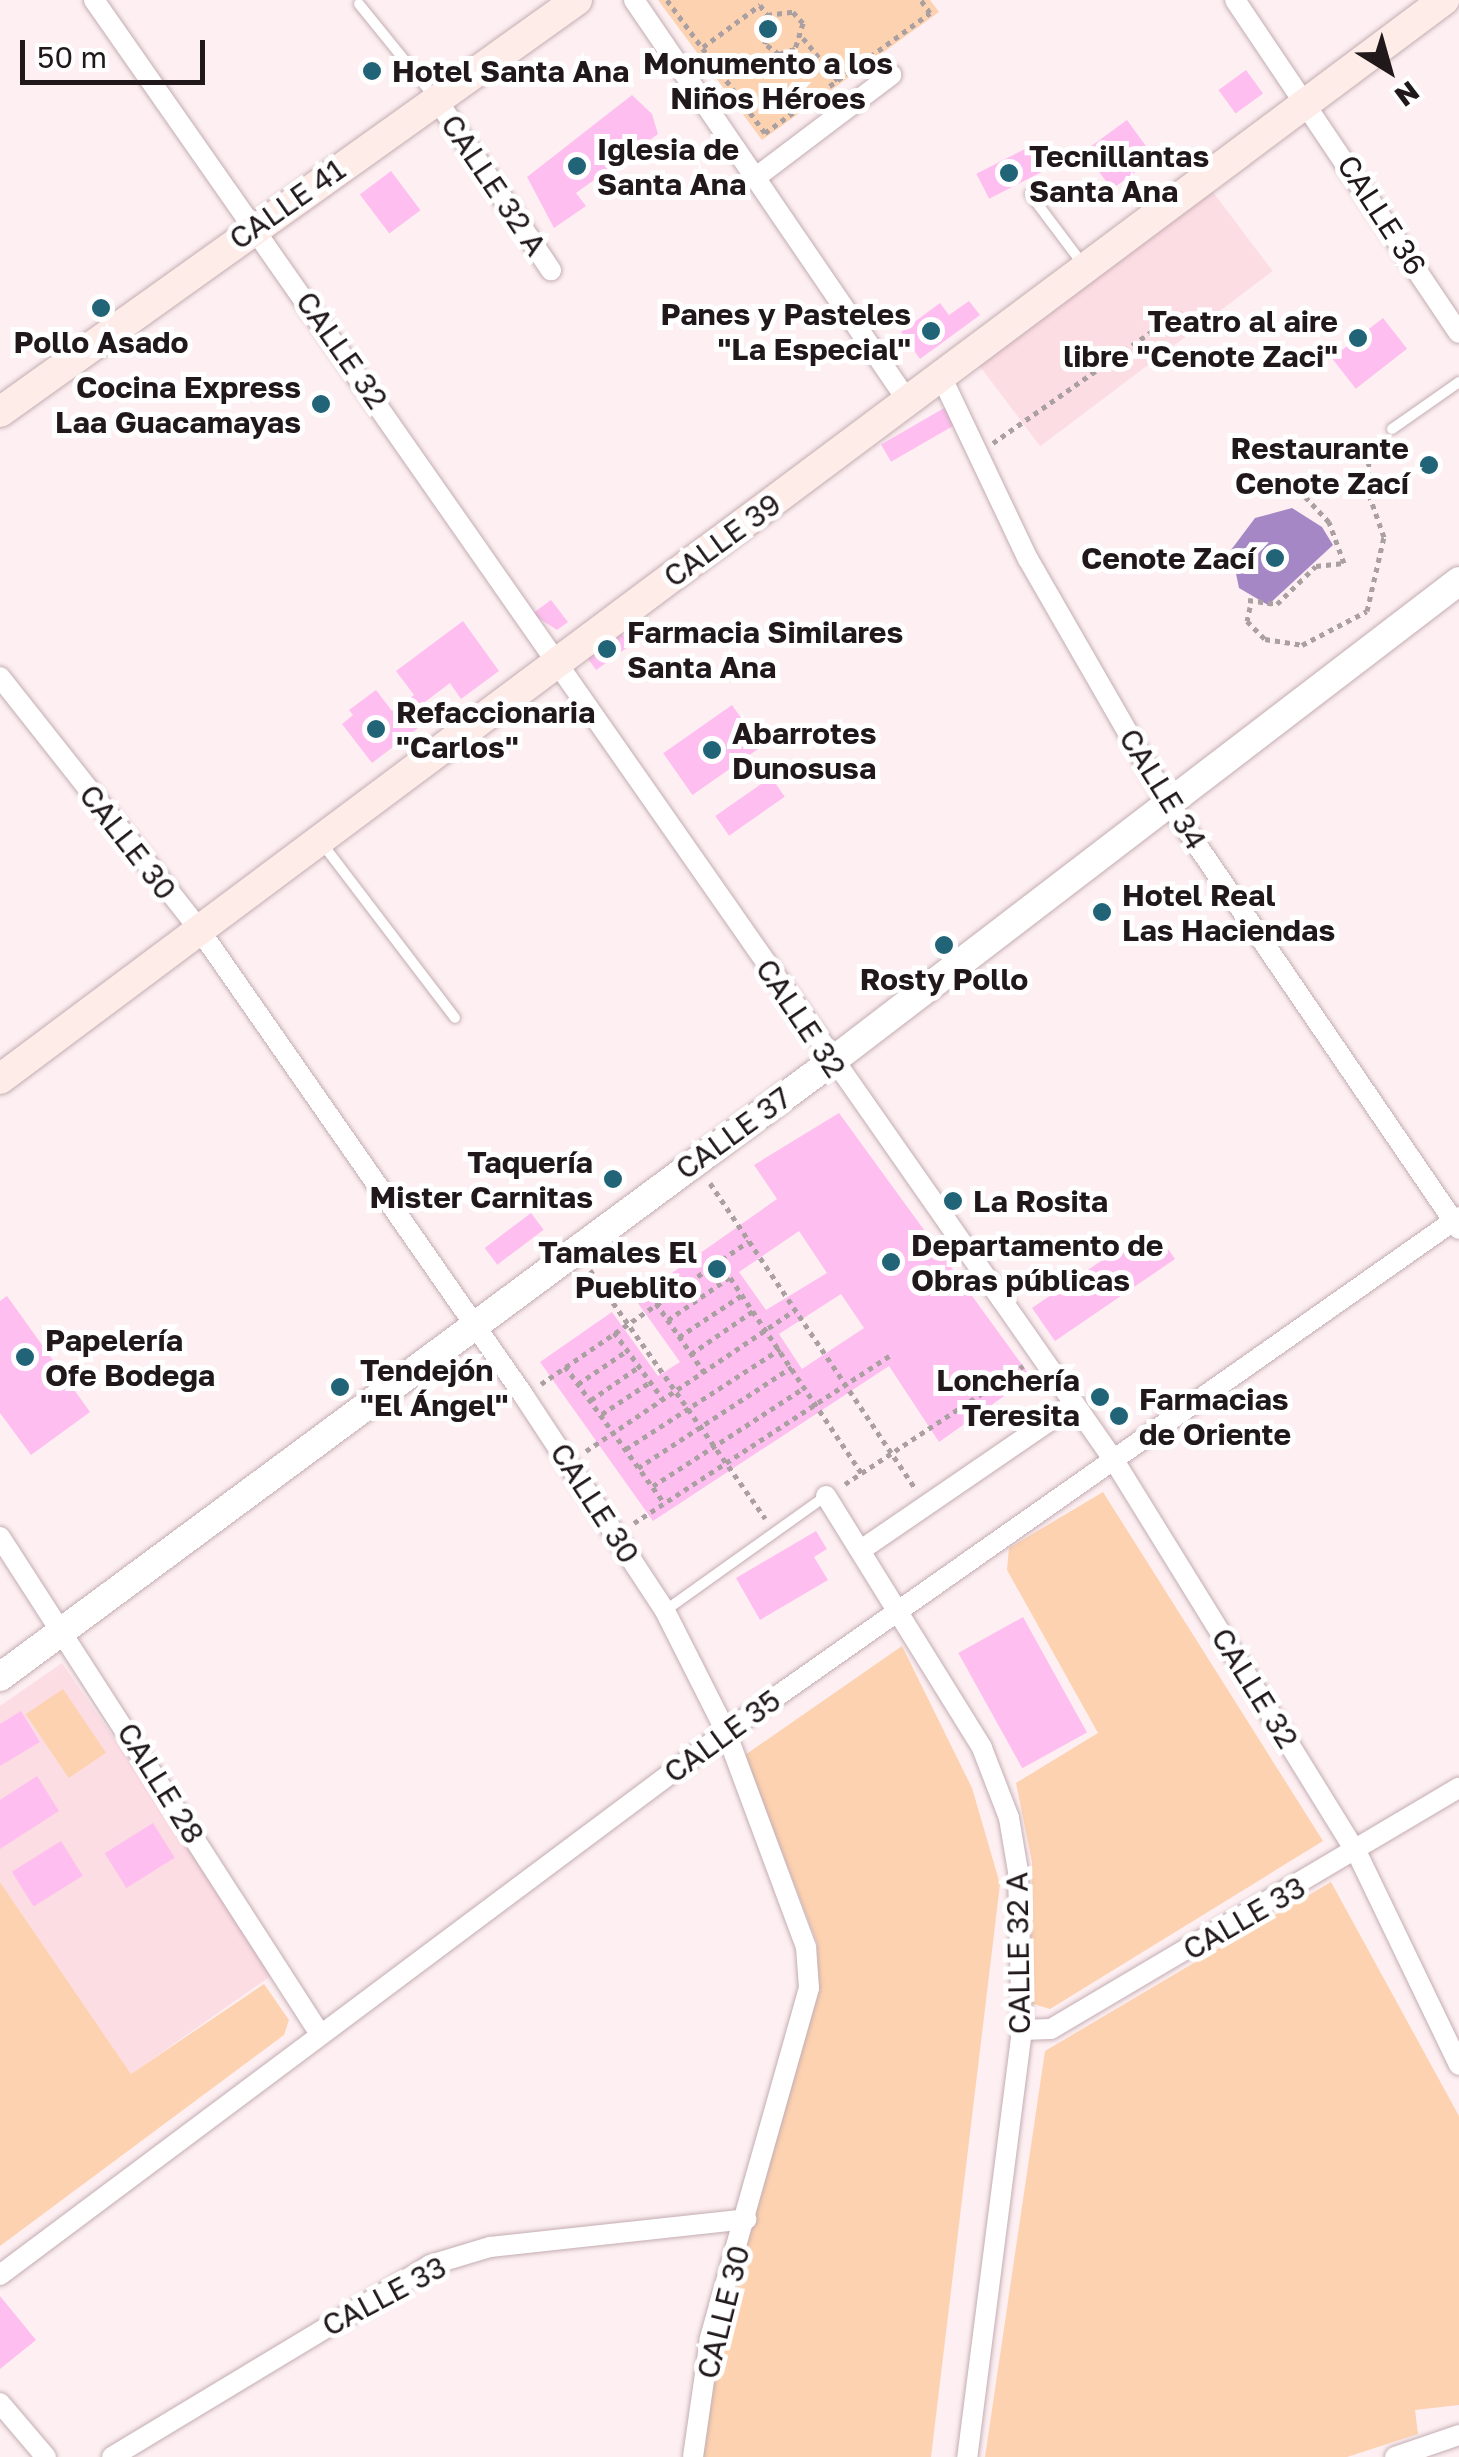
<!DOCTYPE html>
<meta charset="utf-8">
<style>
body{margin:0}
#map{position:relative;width:1459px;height:2457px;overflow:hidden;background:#fdeff2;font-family:"Golos Text",sans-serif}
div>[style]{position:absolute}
.built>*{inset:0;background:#fddde4;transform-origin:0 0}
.green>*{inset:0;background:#fdd2b0;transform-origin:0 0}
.water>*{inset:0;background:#a487c4}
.building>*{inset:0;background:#febff0;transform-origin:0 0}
.path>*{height:5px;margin-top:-2.5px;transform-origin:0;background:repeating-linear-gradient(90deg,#aa9fa1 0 5px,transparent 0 10px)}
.roads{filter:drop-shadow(0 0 2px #c3adb2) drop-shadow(0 0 2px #c3adb2)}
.service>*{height:10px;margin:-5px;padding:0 5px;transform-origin:5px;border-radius:5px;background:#fff}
.minor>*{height:20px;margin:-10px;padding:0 10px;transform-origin:10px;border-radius:10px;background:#fff}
.tertiary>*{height:28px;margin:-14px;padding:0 14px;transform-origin:14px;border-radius:14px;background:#fff}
.secondary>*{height:30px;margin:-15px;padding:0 15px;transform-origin:15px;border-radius:15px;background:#feece8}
.dots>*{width:28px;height:28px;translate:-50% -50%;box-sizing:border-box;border:5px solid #fff;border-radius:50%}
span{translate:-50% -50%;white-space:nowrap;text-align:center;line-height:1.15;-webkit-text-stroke:10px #fff;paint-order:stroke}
.poi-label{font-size:30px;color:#20181a;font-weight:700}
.left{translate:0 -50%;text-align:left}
.right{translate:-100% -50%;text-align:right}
.street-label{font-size:30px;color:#20181a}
.north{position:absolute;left:1339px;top:20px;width:100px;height:100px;-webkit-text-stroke:8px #fff;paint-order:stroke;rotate:143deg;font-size:28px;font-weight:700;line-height:40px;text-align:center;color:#20181a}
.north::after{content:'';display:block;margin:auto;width:35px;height:45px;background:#20181a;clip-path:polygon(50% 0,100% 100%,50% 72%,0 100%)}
.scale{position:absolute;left:20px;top:40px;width:185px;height:45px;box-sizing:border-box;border:5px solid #20181a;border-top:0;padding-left:12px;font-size:30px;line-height:35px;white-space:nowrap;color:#20181a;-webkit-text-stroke:8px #fff;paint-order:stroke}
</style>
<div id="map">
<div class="built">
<i style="left:1210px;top:188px;width:104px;height:291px;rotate:53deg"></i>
<i style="clip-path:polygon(62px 1663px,275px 1973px,131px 2074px,0 1882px,0 1706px)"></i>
</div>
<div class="green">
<i style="clip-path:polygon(658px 0,930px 0,939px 12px,762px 140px)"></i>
<i style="clip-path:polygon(1103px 1492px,1323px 1841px,1050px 2009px,1030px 2003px,1032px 1862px,1016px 1783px,1098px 1733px,1007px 1570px,1009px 1548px)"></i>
<i style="clip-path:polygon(902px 1646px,972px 1788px,1000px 1884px,931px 2457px,702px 2457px,718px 2321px,818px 1995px,817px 1943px,745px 1755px)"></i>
<i style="left:63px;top:1689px;width:77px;height:45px;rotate:56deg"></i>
<i style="clip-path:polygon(0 1882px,131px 2074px,264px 1984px,289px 2020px,284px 2035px,0 2246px)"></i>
<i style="clip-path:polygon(1331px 1882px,1459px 2116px,1459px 2405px,1415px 2410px,1418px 2434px,1347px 2457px,985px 2457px,1045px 2051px)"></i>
</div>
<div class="water">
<i style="clip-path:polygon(1292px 508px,1322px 527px,1333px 545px,1268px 605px,1239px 588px,1231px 550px,1255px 518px)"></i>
</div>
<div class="building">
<i style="left:1246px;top:70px;width:29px;height:34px;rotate:54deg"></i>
<i style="clip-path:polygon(632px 95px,652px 114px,658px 134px,576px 193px,586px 206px,554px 228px,527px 177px)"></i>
<i style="left:1127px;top:120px;width:47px;height:53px;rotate:54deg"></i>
<i style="left:1029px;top:147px;width:28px;height:59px;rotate:63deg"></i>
<i style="left:391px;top:171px;width:49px;height:39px;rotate:53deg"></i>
<i style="clip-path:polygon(969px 301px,980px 315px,920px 359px,901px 332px,940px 303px,949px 315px)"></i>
<i style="left:1383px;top:318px;width:39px;height:65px;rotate:52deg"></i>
<i style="left:946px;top:407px;width:20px;height:75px;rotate:60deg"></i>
<i style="clip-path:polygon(551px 600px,568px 622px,557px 630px,532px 614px)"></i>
<i style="clip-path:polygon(463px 621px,499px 671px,461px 699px,450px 683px,421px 705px,431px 718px,372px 763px,342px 724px,353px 715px,349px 710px,376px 690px,392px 711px,414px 695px,396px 671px)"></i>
<i style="left:619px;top:630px;width:19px;height:42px;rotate:54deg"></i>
<i style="left:732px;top:705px;width:51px;height:84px;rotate:55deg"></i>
<i style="left:771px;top:777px;width:24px;height:68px;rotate:55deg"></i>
<i style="clip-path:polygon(evenodd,839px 1113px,1031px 1377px,939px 1442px,889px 1366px,653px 1521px,540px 1362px,612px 1312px,658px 1376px,680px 1362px,635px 1299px,777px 1199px,754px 1165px,839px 1113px,799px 1231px,827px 1273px,766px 1310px,739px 1272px,799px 1231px,839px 1113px,841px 1294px,864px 1328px,802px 1369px,779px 1334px,841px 1294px)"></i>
<i style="left:531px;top:1213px;width:21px;height:58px;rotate:53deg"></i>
<i style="clip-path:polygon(1139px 1235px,1153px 1255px,1166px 1246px,1175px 1259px,1055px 1341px,1032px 1308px)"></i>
<i style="clip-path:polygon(7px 1296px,90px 1412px,31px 1455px,0 1413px,0 1301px)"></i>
<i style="clip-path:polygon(816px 1531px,827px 1549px,814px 1557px,828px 1580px,760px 1620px,736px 1578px)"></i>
<i style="left:1023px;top:1617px;width:132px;height:74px;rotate:61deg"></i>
<i style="clip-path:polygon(21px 1711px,40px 1742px,0 1766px,0 1724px)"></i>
<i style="clip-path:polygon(37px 1776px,59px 1811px,0 1849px,0 1800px)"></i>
<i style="left:153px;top:1823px;width:41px;height:57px;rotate:58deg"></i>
<i style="left:61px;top:1841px;width:41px;height:58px;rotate:58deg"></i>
<i style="clip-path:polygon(0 2296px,36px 2340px,0 2369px)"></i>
</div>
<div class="path">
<i style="left:667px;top:0;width:165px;rotate:53.6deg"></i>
<i style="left:765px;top:133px;width:204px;rotate:-36deg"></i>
<i style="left:930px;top:13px;width:16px;rotate:-125deg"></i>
<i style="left:803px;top:38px;width:57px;rotate:50.7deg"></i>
<i style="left:703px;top:47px;width:71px;rotate:-36.4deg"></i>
<i style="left:760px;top:5px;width:12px;rotate:55deg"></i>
<i style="left:767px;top:15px;width:26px;rotate:-7deg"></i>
<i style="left:793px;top:12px;width:15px;rotate:48deg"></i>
<i style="left:803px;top:23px;width:27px;rotate:107deg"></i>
<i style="left:795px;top:49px;width:17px;rotate:163deg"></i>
<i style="left:779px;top:54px;width:17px;rotate:-144deg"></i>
<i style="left:765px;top:44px;width:29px;rotate:-86deg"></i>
<i style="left:993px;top:443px;width:230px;rotate:-35.1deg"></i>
<i style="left:1248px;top:600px;width:29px;rotate:8deg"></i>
<i style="left:1277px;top:604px;width:54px;rotate:-44.3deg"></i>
<i style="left:1316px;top:566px;width:28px;rotate:-6deg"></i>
<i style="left:1344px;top:563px;width:44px;rotate:-110.1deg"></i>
<i style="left:1329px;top:522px;width:45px;rotate:-133.2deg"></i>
<i style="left:1250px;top:607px;width:14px;rotate:102deg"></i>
<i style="left:1247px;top:621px;width:25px;rotate:45deg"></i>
<i style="left:1265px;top:639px;width:37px;rotate:9deg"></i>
<i style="left:1302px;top:645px;width:73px;rotate:-27.6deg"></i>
<i style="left:1367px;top:611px;width:76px;rotate:-77.1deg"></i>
<i style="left:1384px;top:537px;width:54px;rotate:-109.4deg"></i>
<i style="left:1366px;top:486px;width:31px;rotate:-83deg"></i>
<i style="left:1370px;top:455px;width:18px;rotate:-49deg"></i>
<i style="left:710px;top:1183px;width:370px;rotate:56.1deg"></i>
<i style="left:719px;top:1261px;width:257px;rotate:56.1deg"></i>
<i style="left:590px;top:1270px;width:304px;rotate:54.8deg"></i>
<i style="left:656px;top:1303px;width:84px;rotate:55.2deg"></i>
<i style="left:668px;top:1320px;width:75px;rotate:-34.7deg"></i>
<i style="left:614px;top:1332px;width:82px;rotate:54deg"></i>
<i style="left:679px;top:1337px;width:76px;rotate:-33.7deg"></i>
<i style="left:691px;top:1354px;width:75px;rotate:-34.7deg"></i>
<i style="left:565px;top:1366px;width:170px;rotate:54.1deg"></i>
<i style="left:541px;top:1384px;width:252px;rotate:-34.5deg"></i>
<i style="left:578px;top:1384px;width:60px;rotate:-34.2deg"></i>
<i style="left:591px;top:1400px;width:60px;rotate:-34.8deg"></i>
<i style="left:602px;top:1414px;width:58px;rotate:-33.7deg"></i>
<i style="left:626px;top:1449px;width:184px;rotate:-33deg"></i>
<i style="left:586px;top:1451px;width:252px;rotate:-34deg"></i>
<i style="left:638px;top:1468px;width:184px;rotate:-33.3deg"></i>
<i style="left:845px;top:1484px;width:214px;rotate:-33.5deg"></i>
<i style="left:653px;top:1486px;width:180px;rotate:-33deg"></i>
<i style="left:634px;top:1523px;width:307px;rotate:-33.2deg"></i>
</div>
<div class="roads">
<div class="service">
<i style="left:359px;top:4px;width:122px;rotate:51deg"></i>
<i style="left:1030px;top:194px;width:86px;rotate:53deg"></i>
<i style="left:1392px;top:429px;width:82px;rotate:-35deg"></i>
<i style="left:321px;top:842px;width:221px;rotate:52.7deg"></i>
<i style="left:666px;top:1610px;width:196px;rotate:-35.5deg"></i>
</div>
<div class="minor">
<i style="left:94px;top:0;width:1783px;rotate:55.07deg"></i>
<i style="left:1115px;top:1462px;width:462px;rotate:58.3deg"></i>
<i style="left:1358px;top:1855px;width:233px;rotate:64.3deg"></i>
<i style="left:634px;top:0;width:486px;rotate:55.7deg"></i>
<i style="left:1235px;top:0;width:401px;rotate:56.1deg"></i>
<i style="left:437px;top:100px;width:205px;rotate:56.2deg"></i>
<i style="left:759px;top:175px;width:166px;rotate:-37.1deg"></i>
<i style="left:941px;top:376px;width:203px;rotate:64.6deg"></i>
<i style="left:1028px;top:559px;width:279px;rotate:60.1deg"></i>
<i style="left:1167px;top:801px;width:518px;rotate:55.7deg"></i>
<i style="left:0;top:677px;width:321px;rotate:51.7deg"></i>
<i style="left:199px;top:929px;width:569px;rotate:55.16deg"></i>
<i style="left:524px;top:1396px;width:257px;rotate:56.7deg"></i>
<i style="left:665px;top:1611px;width:136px;rotate:63.2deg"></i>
<i style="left:726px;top:1732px;width:229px;rotate:69.6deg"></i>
<i style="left:806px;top:1947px;width:41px;rotate:85.8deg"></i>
<i style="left:809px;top:1988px;width:365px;rotate:105.8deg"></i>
<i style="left:710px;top:2339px;width:119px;rotate:98.2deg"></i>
<i style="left:826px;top:1496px;width:296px;rotate:58.2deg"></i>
<i style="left:982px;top:1748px;width:75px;rotate:68.9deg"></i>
<i style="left:1009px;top:1818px;width:54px;rotate:80.4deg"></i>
<i style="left:1018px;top:1871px;width:159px;rotate:88.6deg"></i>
<i style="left:1022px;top:2030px;width:431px;rotate:97.3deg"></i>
<i style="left:0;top:1537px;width:588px;rotate:57.23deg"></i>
<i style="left:861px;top:1550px;width:258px;rotate:-34.4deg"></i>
<i style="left:1022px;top:2030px;width:29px;rotate:-2deg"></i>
<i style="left:1051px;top:2029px;width:474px;rotate:-30.6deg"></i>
<i style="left:0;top:2275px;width:907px;rotate:-36.79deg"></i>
<i style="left:726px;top:1732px;width:896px;rotate:-35.09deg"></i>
<i style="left:0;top:2403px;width:71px;rotate:49.6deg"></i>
<i style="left:112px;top:2457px;width:371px;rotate:-31.1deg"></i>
<i style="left:430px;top:2265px;width:63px;rotate:-16.7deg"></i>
<i style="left:490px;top:2247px;width:258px;rotate:-6.2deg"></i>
<i style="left:1395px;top:2457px;width:68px;rotate:-19deg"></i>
</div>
<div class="tertiary">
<i style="left:0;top:1677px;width:1034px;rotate:-36.5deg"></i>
<i style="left:831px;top:1062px;width:791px;rotate:-37.45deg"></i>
</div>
<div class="secondary">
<i style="left:0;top:412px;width:709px;rotate:-35.53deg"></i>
<i style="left:0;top:1079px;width:1803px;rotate:-36.77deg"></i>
</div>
</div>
<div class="dots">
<i style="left:768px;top:29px;background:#216377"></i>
<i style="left:372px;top:71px;background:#216377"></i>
<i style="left:577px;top:166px;background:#216377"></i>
<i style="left:1009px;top:173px;background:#216377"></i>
<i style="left:101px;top:308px;background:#216377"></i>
<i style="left:931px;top:331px;background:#216377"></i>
<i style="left:1358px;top:338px;background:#216377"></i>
<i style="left:321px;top:404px;background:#216377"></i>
<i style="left:1429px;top:465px;background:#216377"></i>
<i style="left:1275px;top:558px;background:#216377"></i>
<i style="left:607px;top:649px;background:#216377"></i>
<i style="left:376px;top:729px;background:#216377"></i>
<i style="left:712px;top:750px;background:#216377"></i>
<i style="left:1102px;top:912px;background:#216377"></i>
<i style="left:944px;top:945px;background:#216377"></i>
<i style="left:613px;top:1179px;background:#216377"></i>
<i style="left:953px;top:1201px;background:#216377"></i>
<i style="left:891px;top:1262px;background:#216377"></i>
<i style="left:717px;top:1269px;background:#216377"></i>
<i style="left:25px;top:1357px;background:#216377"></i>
<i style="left:340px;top:1387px;background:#216377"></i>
<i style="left:1100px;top:1397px;background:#216377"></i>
<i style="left:1119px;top:1416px;background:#216377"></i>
</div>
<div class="poi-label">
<span style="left:768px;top:80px">Monumento a los<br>Niños Héroes</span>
<span class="left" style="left:392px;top:71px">Hotel Santa Ana</span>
<span class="left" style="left:597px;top:166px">Iglesia de<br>Santa Ana</span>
<span class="left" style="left:1029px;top:173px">Tecnillantas<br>Santa Ana</span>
<span class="right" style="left:911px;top:331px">Panes y Pasteles<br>"La Especial"</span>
<span class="right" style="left:1338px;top:338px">Teatro al aire<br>libre "Cenote Zaci"</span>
<span style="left:101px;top:342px">Pollo Asado</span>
<span class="right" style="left:301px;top:404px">Cocina Express<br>Laa Guacamayas</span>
<span class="right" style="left:1409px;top:465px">Restaurante<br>Cenote Zací</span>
<span class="right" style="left:1255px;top:558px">Cenote Zací</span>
<span class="left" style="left:627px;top:649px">Farmacia Similares<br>Santa Ana</span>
<span class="left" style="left:396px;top:729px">Refaccionaria<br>"Carlos"</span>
<span class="left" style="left:732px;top:750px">Abarrotes<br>Dunosusa</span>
<span class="left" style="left:1122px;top:912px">Hotel Real<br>Las Haciendas</span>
<span style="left:944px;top:979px">Rosty Pollo</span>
<span class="right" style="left:593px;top:1179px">Taquería<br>Mister Carnitas</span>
<span class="left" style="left:973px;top:1201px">La Rosita</span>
<span class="left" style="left:911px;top:1262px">Departamento de<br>Obras públicas</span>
<span class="right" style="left:697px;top:1269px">Tamales El<br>Pueblito</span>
<span class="left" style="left:45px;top:1357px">Papelería<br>Ofe Bodega</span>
<span class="left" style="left:360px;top:1387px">Tendejón<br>"El Ángel"</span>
<span class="right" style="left:1080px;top:1397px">Lonchería<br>Teresita</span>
<span class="left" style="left:1139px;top:1416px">Farmacias<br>de Oriente</span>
</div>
<div class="street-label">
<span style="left:494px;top:185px;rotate:56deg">CALLE 32 A</span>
<span style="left:287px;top:204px;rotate:-35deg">CALLE 41</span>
<span style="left:1382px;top:215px;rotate:57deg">CALLE 36</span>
<span style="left:342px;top:350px;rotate:55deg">CALLE 32</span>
<span style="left:722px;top:540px;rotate:-36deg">CALLE 39</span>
<span style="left:1163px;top:789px;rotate:58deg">CALLE 34</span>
<span style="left:128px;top:842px;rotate:52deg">CALLE 30</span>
<span style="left:801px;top:1018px;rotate:56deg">CALLE 32</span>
<span style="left:733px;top:1133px;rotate:-36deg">CALLE 37</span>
<span style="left:595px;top:1503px;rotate:57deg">CALLE 30</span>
<span style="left:1255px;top:1688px;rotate:58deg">CALLE 32</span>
<span style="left:722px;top:1736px;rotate:-36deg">CALLE 35</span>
<span style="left:161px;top:1783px;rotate:58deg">CALLE 28</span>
<span style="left:1244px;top:1918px;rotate:-30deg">CALLE 33</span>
<span style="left:1018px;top:1953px;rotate:-91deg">CALLE 32 A</span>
<span style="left:384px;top:2296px;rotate:-28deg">CALLE 33</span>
<span style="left:723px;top:2312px;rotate:-76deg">CALLE 30</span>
</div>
<div class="north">N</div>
<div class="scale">50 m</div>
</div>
